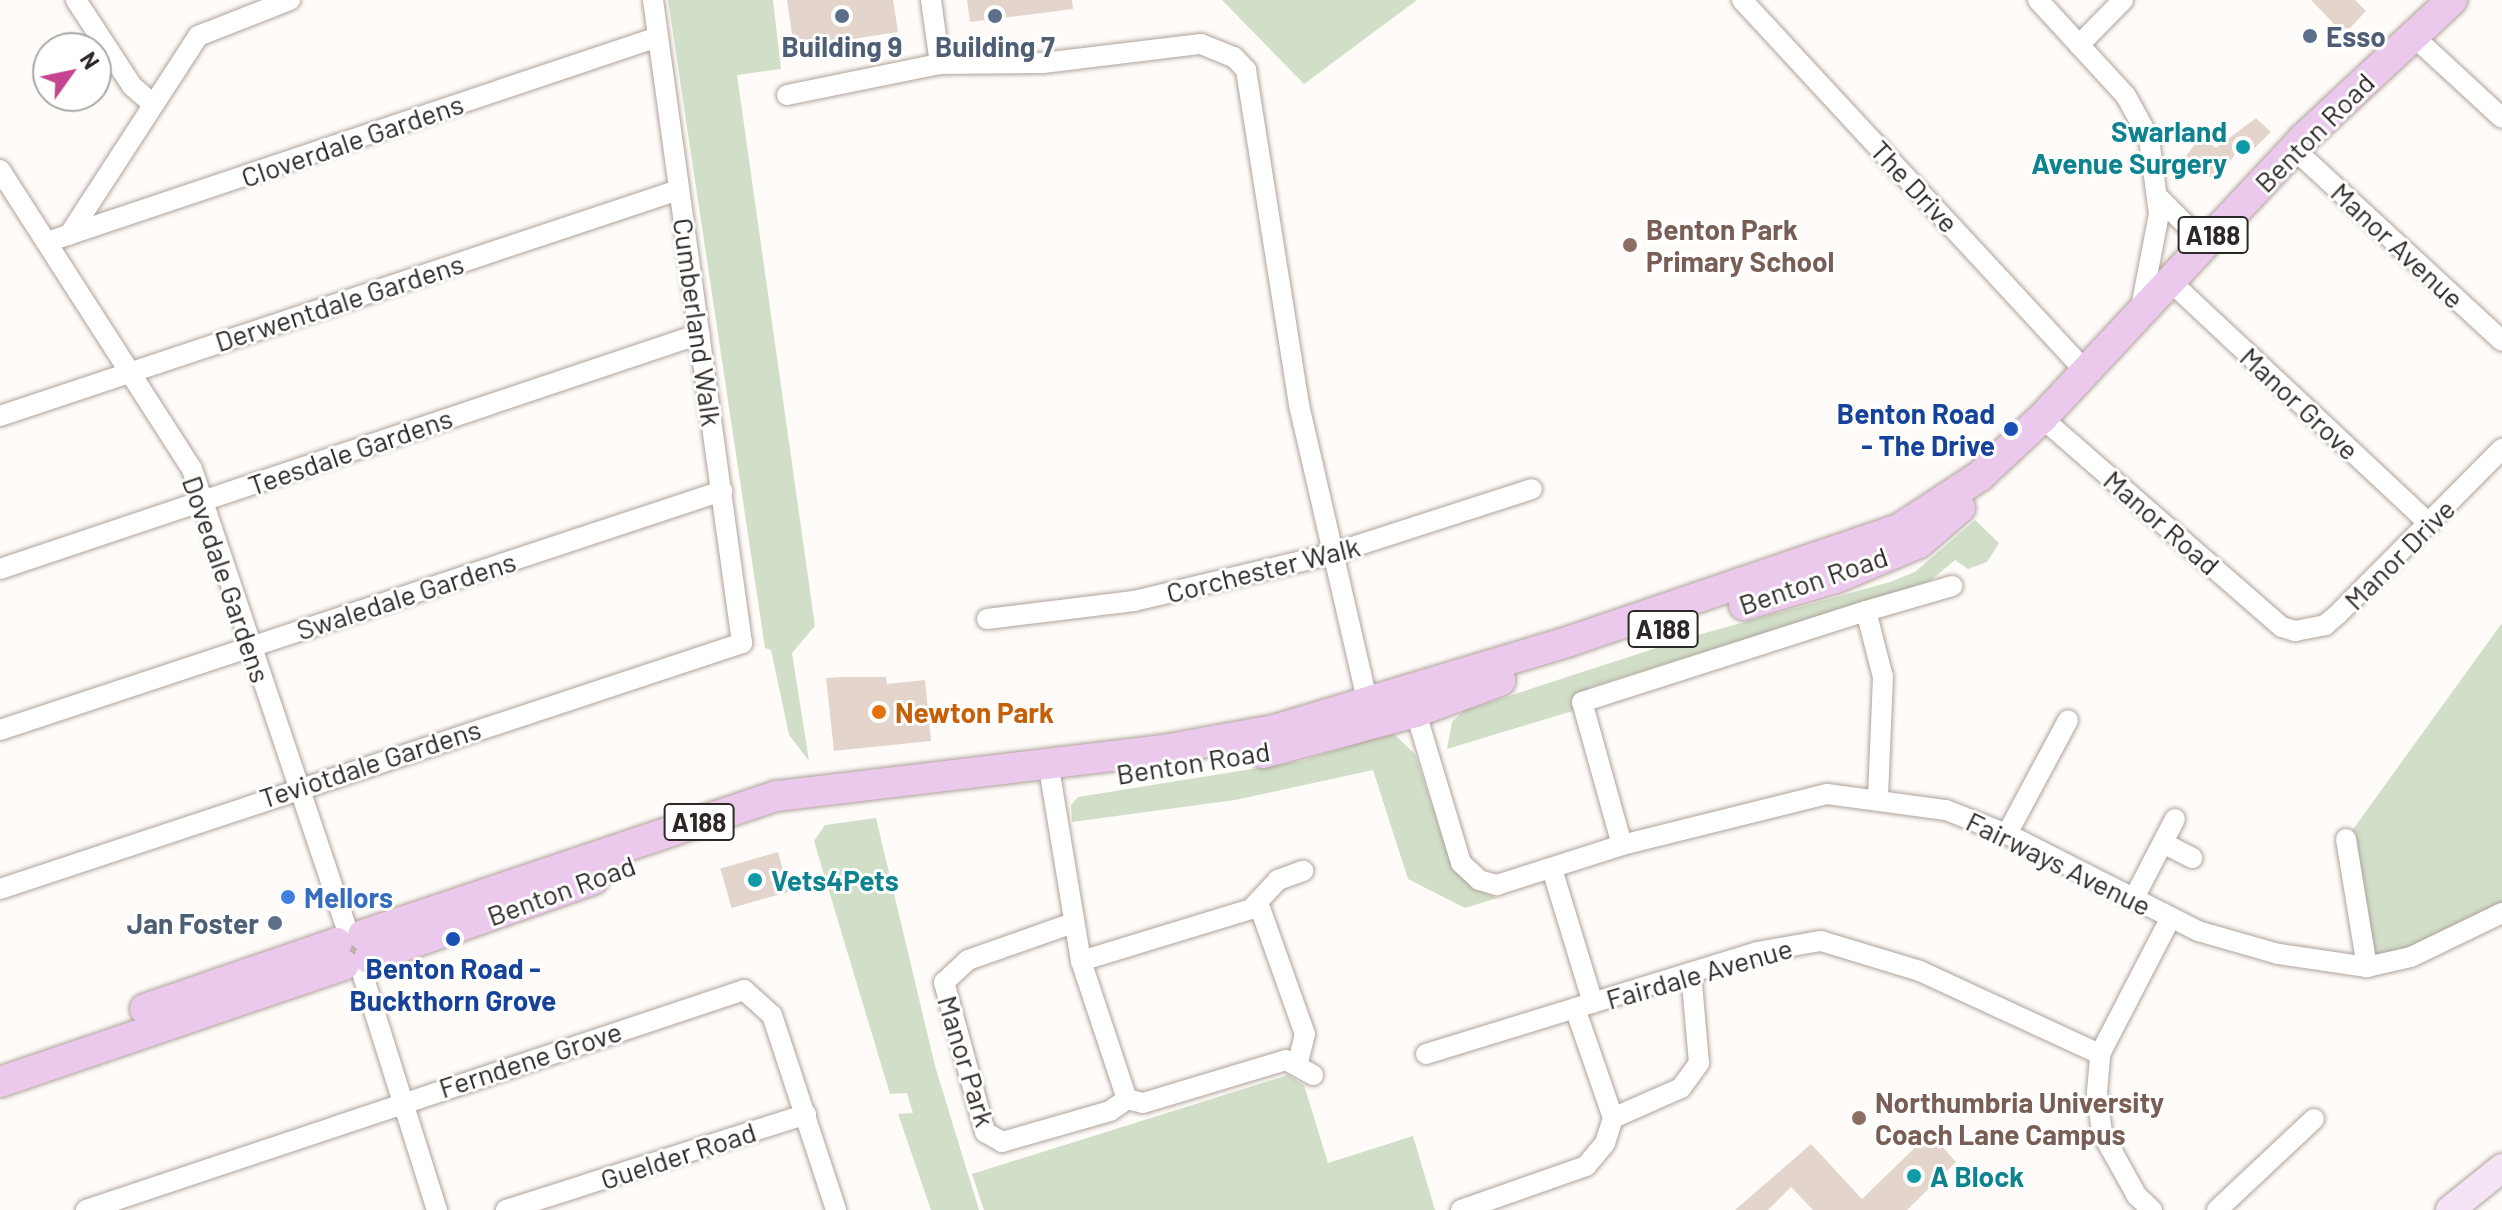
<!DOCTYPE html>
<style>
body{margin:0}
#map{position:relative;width:2502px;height:1210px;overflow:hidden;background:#fefbf9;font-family:Barlow,sans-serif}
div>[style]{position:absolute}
.green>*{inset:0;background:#d1dfc9}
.building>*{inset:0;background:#e3d5cc;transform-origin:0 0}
.roads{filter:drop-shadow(0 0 2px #afa29a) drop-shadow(0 0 2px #afa29a)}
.street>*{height:20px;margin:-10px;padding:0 10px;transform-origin:10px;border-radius:10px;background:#fff}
.secondary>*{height:28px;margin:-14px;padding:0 14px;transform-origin:14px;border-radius:14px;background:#f5e4f5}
.primary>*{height:30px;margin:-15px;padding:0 15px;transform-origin:15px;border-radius:15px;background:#ebc9ec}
.dots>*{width:22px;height:22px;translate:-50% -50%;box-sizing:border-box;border:4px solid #fff;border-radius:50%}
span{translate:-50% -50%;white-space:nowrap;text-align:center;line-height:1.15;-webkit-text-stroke:6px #fff;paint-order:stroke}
.shield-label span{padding:2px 6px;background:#fff;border:2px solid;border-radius:6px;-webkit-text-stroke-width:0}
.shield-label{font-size:26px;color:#2d2825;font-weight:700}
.service-label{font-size:28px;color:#4e5e75;font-weight:700}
.left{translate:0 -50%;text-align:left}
.right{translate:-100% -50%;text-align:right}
.culture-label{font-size:28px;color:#0d838f;font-weight:700}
.street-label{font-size:28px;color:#2d2825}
.education-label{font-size:28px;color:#785e54;font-weight:700}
.transit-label{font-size:28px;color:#164399;font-weight:700}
.food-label{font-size:28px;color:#c56008;font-weight:700}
.shop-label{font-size:28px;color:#366cbe;font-weight:700}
.north{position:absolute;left:32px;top:32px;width:80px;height:80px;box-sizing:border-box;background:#fff;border:2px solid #aba9a8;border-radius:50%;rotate:57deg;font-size:22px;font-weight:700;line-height:32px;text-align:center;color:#2d2825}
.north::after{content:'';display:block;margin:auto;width:28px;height:36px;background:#c44490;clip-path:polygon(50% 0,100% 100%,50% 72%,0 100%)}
</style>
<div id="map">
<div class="green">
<i style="clip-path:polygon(668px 0,773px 0,781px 69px,737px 75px,815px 626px,792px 653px,809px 761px,789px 735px,771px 650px,765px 648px)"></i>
<i style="clip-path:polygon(1222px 0,1417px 0,1304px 84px)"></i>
<i style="clip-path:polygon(1975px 520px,1999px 543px,1987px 562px,1968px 569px,1955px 560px,1929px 582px,1591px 687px,1576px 710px,1447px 749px,1452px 722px,1463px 711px,1687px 638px,1890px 582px,1915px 572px)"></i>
<i style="clip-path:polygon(2502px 623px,2502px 913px,2367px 967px,2346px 839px)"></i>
<i style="clip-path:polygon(1392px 732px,1415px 754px,1448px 854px,1484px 893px,1497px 898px,1465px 908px,1408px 879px,1373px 770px,1235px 800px,1072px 822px,1071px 805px,1078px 797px,1302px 761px)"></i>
<i style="clip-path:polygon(876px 818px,935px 1066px,979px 1210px,931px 1210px,898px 1114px,913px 1113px,907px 1093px,890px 1094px,814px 841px,825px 825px)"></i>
<i style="clip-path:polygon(1288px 1075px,1304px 1085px,1328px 1163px,1413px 1136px,1435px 1210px,984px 1210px,972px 1174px)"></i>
</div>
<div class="building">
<i style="clip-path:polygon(787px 0,893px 0,898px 32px,794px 48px)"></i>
<i style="clip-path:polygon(967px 0,1072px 0,1073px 9px,970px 22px)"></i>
<i style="clip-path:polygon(2311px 0,2355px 0,2366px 11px,2350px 28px,2339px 29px)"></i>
<i style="clip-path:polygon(2256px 118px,2271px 132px,2246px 156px,2239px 149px,2216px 181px,2184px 159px,2200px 137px,2216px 148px)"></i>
<i style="clip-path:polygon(841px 677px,886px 677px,887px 684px,925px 680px,931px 741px,834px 751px,826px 678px)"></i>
<i style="left:778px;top:852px;width:41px;height:60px;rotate:74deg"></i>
<i style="clip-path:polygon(1930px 1133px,1956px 1162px,1907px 1210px,1813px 1210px,1791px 1187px,1768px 1210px,1735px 1210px,1811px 1144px,1862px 1199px)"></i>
</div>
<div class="roads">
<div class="street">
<i style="left:76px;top:0;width:103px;rotate:56.9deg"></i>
<i style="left:132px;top:86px;width:28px;rotate:41deg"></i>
<i style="left:931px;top:0;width:65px;rotate:82deg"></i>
<i style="left:1742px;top:0;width:508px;rotate:47.23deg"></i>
<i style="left:2038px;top:0;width:130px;rotate:47.5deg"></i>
<i style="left:2126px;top:96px;width:48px;rotate:61.3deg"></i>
<i style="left:2149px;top:138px;width:77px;rotate:82.5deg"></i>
<i style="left:2159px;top:214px;width:101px;rotate:100.9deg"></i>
<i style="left:2412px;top:35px;width:122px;rotate:42.7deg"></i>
<i style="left:2079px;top:45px;width:63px;rotate:-45.6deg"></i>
<i style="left:787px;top:95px;width:156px;rotate:-11.5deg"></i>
<i style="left:940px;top:64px;width:103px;rotate:-0.6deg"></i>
<i style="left:1043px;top:63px;width:159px;rotate:-6.9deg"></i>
<i style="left:1201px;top:44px;width:35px;rotate:22deg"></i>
<i style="left:1234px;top:57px;width:18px;rotate:47deg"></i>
<i style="left:1246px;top:70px;width:339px;rotate:81deg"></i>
<i style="left:1299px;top:405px;width:315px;rotate:77deg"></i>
<i style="left:2294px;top:149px;width:283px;rotate:42.7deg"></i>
<i style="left:0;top:170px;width:355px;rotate:57.3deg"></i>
<i style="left:192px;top:469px;width:490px;rotate:71.4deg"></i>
<i style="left:2159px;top:198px;width:65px;rotate:45deg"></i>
<i style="left:69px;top:235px;width:237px;rotate:-57deg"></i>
<i style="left:198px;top:36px;width:99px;rotate:-21.4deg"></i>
<i style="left:47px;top:242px;width:644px;rotate:-18.55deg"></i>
<i style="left:2171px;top:282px;width:354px;rotate:43.1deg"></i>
<i style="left:0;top:416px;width:715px;rotate:-18.43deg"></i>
<i style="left:2042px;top:418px;width:318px;rotate:41.1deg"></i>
<i style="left:2282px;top:627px;width:14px;rotate:17deg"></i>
<i style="left:2295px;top:631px;width:31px;rotate:-11deg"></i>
<i style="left:2325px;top:625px;width:17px;rotate:-40deg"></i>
<i style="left:2338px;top:614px;width:233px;rotate:-45.2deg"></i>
<i style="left:0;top:569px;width:738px;rotate:-18.56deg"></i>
<i style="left:1866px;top:611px;width:90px;rotate:-16.2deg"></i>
<i style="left:987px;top:619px;width:148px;rotate:-7deg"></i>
<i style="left:1134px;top:601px;width:203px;rotate:-13.4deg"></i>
<i style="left:1331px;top:554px;width:211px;rotate:-17.9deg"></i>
<i style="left:1413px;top:703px;width:167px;rotate:73.3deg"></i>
<i style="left:1461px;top:863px;width:25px;rotate:43deg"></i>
<i style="left:1479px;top:880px;width:19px;rotate:16deg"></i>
<i style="left:1497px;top:885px;width:131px;rotate:-17.7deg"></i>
<i style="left:1622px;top:845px;width:211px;rotate:-14deg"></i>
<i style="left:1827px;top:794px;width:120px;rotate:7.7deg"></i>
<i style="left:1946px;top:810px;width:66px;rotate:21.5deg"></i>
<i style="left:2007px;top:834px;width:214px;rotate:26.9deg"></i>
<i style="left:2198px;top:931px;width:84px;rotate:15.9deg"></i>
<i style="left:2279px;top:954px;width:89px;rotate:8.4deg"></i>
<i style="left:2367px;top:967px;width:45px;rotate:-12.8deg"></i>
<i style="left:2411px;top:957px;width:101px;rotate:-25.8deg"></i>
<i style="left:0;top:730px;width:761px;rotate:-18.32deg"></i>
<i style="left:1048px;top:762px;width:202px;rotate:80.6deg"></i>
<i style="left:1081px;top:961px;width:145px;rotate:71.6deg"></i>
<i style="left:1127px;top:1099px;width:16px;rotate:14deg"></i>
<i style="left:1143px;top:1103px;width:149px;rotate:-16.7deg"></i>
<i style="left:1286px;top:1060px;width:31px;rotate:29deg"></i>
<i style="left:2007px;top:834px;width:129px;rotate:-61.8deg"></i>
<i style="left:2346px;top:839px;width:130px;rotate:80.7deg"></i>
<i style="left:2163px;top:843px;width:33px;rotate:27deg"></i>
<i style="left:1622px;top:845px;width:148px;rotate:-105.6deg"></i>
<i style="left:1582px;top:702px;width:298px;rotate:-17.8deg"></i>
<i style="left:1866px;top:611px;width:68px;rotate:75.6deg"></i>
<i style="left:1883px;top:677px;width:120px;rotate:92.4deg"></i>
<i style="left:1552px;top:869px;width:140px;rotate:73deg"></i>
<i style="left:0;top:889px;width:782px;rotate:-18.34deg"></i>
<i style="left:742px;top:643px;width:649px;rotate:-97.88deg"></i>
<i style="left:2134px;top:898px;width:89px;rotate:-62.6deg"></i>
<i style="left:1259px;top:905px;width:137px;rotate:70.4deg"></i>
<i style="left:1305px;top:1034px;width:29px;rotate:104deg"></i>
<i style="left:1073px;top:923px;width:111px;rotate:160.6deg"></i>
<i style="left:968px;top:960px;width:33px;rotate:137deg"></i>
<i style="left:944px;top:982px;width:156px;rotate:74.7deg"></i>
<i style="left:985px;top:1132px;width:20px;rotate:30deg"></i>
<i style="left:1002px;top:1142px;width:112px;rotate:-16deg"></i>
<i style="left:1110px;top:1111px;width:21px;rotate:-35deg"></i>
<i style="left:1081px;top:961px;width:178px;rotate:-17deg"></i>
<i style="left:1251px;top:909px;width:40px;rotate:-47deg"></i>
<i style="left:1278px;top:880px;width:27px;rotate:-20deg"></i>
<i style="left:360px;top:966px;width:256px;rotate:72.5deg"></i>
<i style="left:1575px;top:1008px;width:116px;rotate:70.9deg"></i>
<i style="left:1613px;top:1118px;width:74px;rotate:-23.8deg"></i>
<i style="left:1681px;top:1088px;width:31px;rotate:-54deg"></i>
<i style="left:1699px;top:1063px;width:91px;rotate:-95deg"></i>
<i style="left:1426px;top:1054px;width:346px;rotate:-17.1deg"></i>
<i style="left:1757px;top:952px;width:65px;rotate:-9.8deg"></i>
<i style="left:1821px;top:941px;width:103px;rotate:16.9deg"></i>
<i style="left:1920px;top:971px;width:198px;rotate:24.8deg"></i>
<i style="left:86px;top:1210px;width:694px;rotate:-18.49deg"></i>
<i style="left:744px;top:990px;width:38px;rotate:42deg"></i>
<i style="left:772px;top:1015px;width:205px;rotate:71.8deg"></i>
<i style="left:506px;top:1210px;width:315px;rotate:-17.7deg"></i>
<i style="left:1461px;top:1210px;width:133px;rotate:-19.4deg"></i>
<i style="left:1586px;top:1166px;width:30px;rotate:-50deg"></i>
<i style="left:1605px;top:1143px;width:26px;rotate:-72deg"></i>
<i style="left:2152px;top:1210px;width:21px;rotate:-137deg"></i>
<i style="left:2137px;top:1196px;width:72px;rotate:-119.1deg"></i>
<i style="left:2102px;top:1133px;width:41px;rotate:-97deg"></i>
<i style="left:2097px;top:1092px;width:38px;rotate:-85deg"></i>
<i style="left:2100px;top:1054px;width:154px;rotate:-62.6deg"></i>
<i style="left:2217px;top:1210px;width:133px;rotate:-43.2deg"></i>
</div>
<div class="secondary">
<i style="left:2450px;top:1210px;width:67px;rotate:-38.9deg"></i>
</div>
<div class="primary">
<i style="left:1744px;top:605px;width:96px;rotate:-16.4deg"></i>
<i style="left:1836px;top:578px;width:90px;rotate:-22.9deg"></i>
<i style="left:1919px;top:543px;width:54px;rotate:-40.5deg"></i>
<i style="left:1263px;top:753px;width:158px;rotate:-15deg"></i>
<i style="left:1416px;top:712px;width:90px;rotate:-20.3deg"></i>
<i style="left:363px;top:935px;width:437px;rotate:-18.6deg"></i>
<i style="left:777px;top:796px;width:389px;rotate:-6.8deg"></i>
<i style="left:1163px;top:750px;width:113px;rotate:-10.2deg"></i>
<i style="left:1274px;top:730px;width:309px;rotate:-16.7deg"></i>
<i style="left:1570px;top:641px;width:348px;rotate:-18.8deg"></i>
<i style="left:1899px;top:529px;width:97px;rotate:-33.2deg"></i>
<i style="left:1980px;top:476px;width:85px;rotate:-43.1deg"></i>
<i style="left:2042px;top:418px;width:382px;rotate:-46.9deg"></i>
<i style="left:2303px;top:139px;width:204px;rotate:-43deg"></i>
<i style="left:369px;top:958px;width:238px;rotate:-19.3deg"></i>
<i style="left:145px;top:1009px;width:203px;rotate:-19deg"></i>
<i style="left:0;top:1082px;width:363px;rotate:-18.8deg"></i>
</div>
</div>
<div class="dots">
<i style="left:842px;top:16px;background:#5c6f8a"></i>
<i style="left:995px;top:16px;background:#5c6f8a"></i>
<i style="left:2310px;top:36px;background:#5c6f8a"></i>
<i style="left:2243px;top:147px;background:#0f9aa8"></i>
<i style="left:1630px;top:245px;background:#8d6e63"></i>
<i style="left:2011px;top:429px;background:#1a4fb4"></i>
<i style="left:879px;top:712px;background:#e8710a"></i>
<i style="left:755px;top:880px;background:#0f9aa8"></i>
<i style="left:288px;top:897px;background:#3f7fe0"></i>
<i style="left:275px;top:923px;background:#5c6f8a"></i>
<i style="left:453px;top:939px;background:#1a4fb4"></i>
<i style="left:1859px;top:1118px;background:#8d6e63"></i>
<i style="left:1914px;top:1176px;background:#0f9aa8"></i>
</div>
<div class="shield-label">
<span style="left:2213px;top:235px">A188</span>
<span style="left:1663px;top:629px">A188</span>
<span style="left:699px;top:822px">A188</span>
</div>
<div class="service-label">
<span class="left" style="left:2326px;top:36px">Esso</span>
<span style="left:842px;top:46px">Building 9</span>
<span style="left:995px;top:46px">Building 7</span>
<span class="right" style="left:259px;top:923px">Jan Foster</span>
</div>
<div class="culture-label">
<span class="right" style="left:2227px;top:147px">Swarland<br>Avenue Surgery</span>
<span class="left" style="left:771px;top:880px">Vets4Pets</span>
<span class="left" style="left:1930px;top:1176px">A Block</span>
</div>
<div class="street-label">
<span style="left:2314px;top:132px;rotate:-45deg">Benton Road</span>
<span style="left:352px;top:140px;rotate:-19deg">Cloverdale Gardens</span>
<span style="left:1915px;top:186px;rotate:47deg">The Drive</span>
<span style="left:2398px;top:245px;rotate:43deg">Manor Avenue</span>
<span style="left:339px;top:302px;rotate:-18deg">Derwentdale Gardens</span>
<span style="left:698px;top:322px;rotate:82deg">Cumberland Walk</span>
<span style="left:2300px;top:403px;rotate:43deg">Manor Grove</span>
<span style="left:350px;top:451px;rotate:-19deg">Teesdale Gardens</span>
<span style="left:2162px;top:522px;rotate:41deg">Manor Road</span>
<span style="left:2399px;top:554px;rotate:-45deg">Manor Drive</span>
<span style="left:1263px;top:569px;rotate:-14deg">Corchester Walk</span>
<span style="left:227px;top:579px;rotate:71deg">Dovedale Gardens</span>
<span style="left:1813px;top:580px;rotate:-19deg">Benton Road</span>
<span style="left:406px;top:595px;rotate:-18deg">Swaledale Gardens</span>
<span style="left:1193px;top:762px;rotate:-9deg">Benton Road</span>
<span style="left:370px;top:763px;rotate:-18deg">Teviotdale Gardens</span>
<span style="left:2059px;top:863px;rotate:26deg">Fairways Avenue</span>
<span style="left:561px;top:890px;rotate:-20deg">Benton Road</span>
<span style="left:1699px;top:973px;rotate:-16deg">Fairdale Avenue</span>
<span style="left:530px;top:1059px;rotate:-18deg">Ferndene Grove</span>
<span style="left:967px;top:1061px;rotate:73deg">Manor Park</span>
<span style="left:678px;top:1155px;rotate:-18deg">Guelder Road</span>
</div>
<div class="education-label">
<span class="left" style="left:1646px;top:245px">Benton Park<br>Primary School</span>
<span class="left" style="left:1875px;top:1118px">Northumbria University<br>Coach Lane Campus</span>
</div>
<div class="transit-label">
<span class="right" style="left:1995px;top:429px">Benton Road<br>- The Drive</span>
<span style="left:453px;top:984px">Benton Road -<br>Buckthorn Grove</span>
</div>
<div class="food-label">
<span class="left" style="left:895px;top:712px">Newton Park</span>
</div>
<div class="shop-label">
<span class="left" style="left:304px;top:897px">Mellors</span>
</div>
<div class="north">N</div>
</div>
